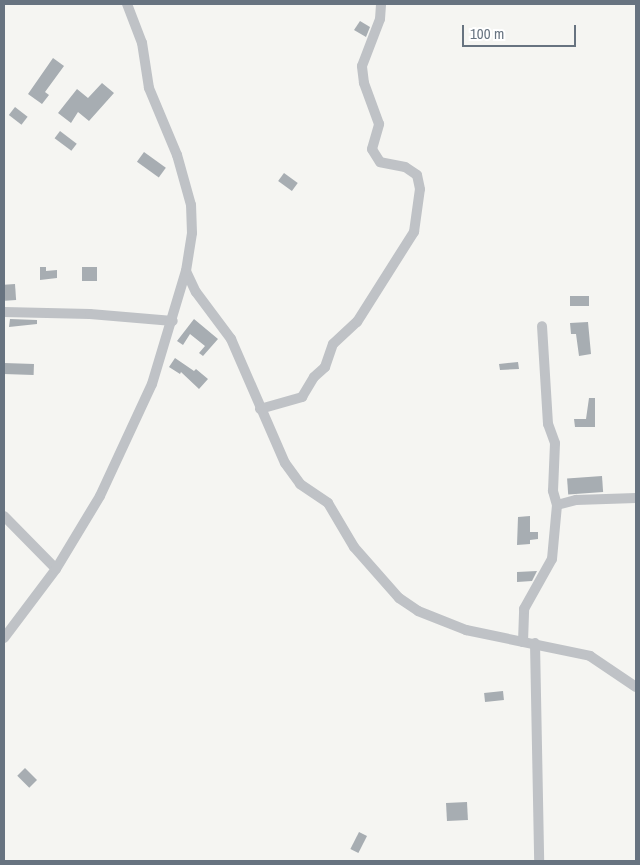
<!DOCTYPE html>
<style>
body{margin:0}
#map{position:relative;width:640px;height:865px;overflow:hidden;background:#f5f5f2;font-family:"Archivo Narrow",sans-serif}
div>[style]{position:absolute}
.building>*{inset:0;background:#a7adb2;transform-origin:0 0}
.minor>*{height:10px;margin:-5px;padding:0 5px;transform-origin:5px;border-radius:5px;background:#bfc2c6}
span{translate:-50% -50%;white-space:nowrap;text-align:center;line-height:1.15;-webkit-text-stroke:5px #fff;paint-order:stroke}
.frame{position:absolute;inset:0;border:5px solid #677380;pointer-events:none}
.scale{position:absolute;left:462px;top:25px;width:114px;height:22px;box-sizing:border-box;border:2px solid #677380;border-top:0;padding-left:6px;font-size:15px;line-height:18px;white-space:nowrap;color:#677380;-webkit-text-stroke:4px #fff;paint-order:stroke}
</style>
<div id="map">
<div class="building">
<i style="clip-path:polygon(360px 21px,370px 27px,366px 37px,354px 30px)"></i>
<i style="clip-path:polygon(53px 58px,64px 66px,45px 92px,49px 95px,42px 104px,28px 94px)"></i>
<i style="clip-path:polygon(102px 83px,114px 93px,89px 121px,78px 112px,71px 123px,58px 113px,77px 89px,88px 98px)"></i>
<i style="left:15px;top:107px;width:16px;height:10px;rotate:38deg"></i>
<i style="left:60px;top:131px;width:21px;height:9px;rotate:37deg"></i>
<i style="left:144px;top:152px;width:27px;height:12px;rotate:36deg"></i>
<i style="left:284px;top:173px;width:17px;height:10px;rotate:36deg"></i>
<i style="clip-path:polygon(40px 267px,46px 267px,46px 271px,57px 270px,57px 278px,40px 280px)"></i>
<i style="left:82px;top:267px;width:15px;height:14px"></i>
<i style="left:15px;top:284px;width:16px;height:11px;rotate:86deg"></i>
<i style="left:589px;top:296px;width:10px;height:19px;rotate:90deg"></i>
<i style="clip-path:polygon(10px 319px,37px 320px,37px 324px,9px 327px)"></i>
<i style="clip-path:polygon(194px 319px,218px 339px,203px 356px,199px 353px,205px 346px,190px 334px,183px 345px,177px 341px)"></i>
<i style="clip-path:polygon(588px 322px,591px 354px,579px 356px,576px 334px,571px 334px,570px 323px)"></i>
<i style="clip-path:polygon(175px 358px,194px 371px,196px 369px,208px 379px,199px 389px,181px 372px,180px 374px,169px 367px)"></i>
<i style="clip-path:polygon(518px 362px,519px 369px,500px 370px,499px 364px)"></i>
<i style="left:4px;top:363px;width:30px;height:11px;rotate:2deg"></i>
<i style="clip-path:polygon(589px 398px,595px 398px,595px 427px,575px 427px,574px 419px,586px 419px)"></i>
<i style="left:602px;top:476px;width:16px;height:35px;rotate:86deg"></i>
<i style="clip-path:polygon(530px 516px,530px 532px,538px 532px,538px 539px,530px 540px,530px 544px,517px 545px,518px 517px)"></i>
<i style="clip-path:polygon(537px 571px,532px 581px,517px 582px,517px 572px)"></i>
<i style="left:503px;top:691px;width:9px;height:19px;rotate:84deg"></i>
<i style="left:25px;top:768px;width:17px;height:11px;rotate:45deg"></i>
<i style="left:467px;top:802px;width:18px;height:21px;rotate:87deg"></i>
<i style="left:359px;top:832px;width:9px;height:19px;rotate:27deg"></i>
</div>
<div class="minor">
<i style="left:186px;top:271px;width:23px;rotate:65deg"></i>
<i style="left:196px;top:292px;width:59px;rotate:53.3deg"></i>
<i style="left:231px;top:339px;width:135px;rotate:66.5deg"></i>
<i style="left:285px;top:463px;width:26px;rotate:54deg"></i>
<i style="left:300px;top:484px;width:34px;rotate:34deg"></i>
<i style="left:328px;top:503px;width:51px;rotate:59.4deg"></i>
<i style="left:354px;top:547px;width:68px;rotate:48.6deg"></i>
<i style="left:399px;top:598px;width:23px;rotate:34deg"></i>
<i style="left:418px;top:611px;width:52px;rotate:21.6deg"></i>
<i style="left:466px;top:630px;width:127px;rotate:11.8deg"></i>
<i style="left:590px;top:656px;width:55px;rotate:34deg"></i>
<i style="left:4px;top:312px;width:86px;rotate:1.3deg"></i>
<i style="left:90px;top:314px;width:83px;rotate:4.8deg"></i>
<i style="left:260px;top:409px;width:44px;rotate:-15.9deg"></i>
<i style="left:302px;top:397px;width:23px;rotate:-59deg"></i>
<i style="left:314px;top:377px;width:15px;rotate:-42deg"></i>
<i style="left:325px;top:367px;width:24px;rotate:-71deg"></i>
<i style="left:333px;top:344px;width:33px;rotate:-43deg"></i>
<i style="left:357px;top:322px;width:107px;rotate:-57.7deg"></i>
<i style="left:414px;top:232px;width:43px;rotate:-82.1deg"></i>
<i style="left:420px;top:189px;width:14px;rotate:-102deg"></i>
<i style="left:417px;top:175px;width:14px;rotate:-146deg"></i>
<i style="left:405px;top:167px;width:25px;rotate:-169deg"></i>
<i style="left:380px;top:162px;width:15px;rotate:-122deg"></i>
<i style="left:372px;top:149px;width:26px;rotate:-74deg"></i>
<i style="left:379px;top:124px;width:44px;rotate:-110.1deg"></i>
<i style="left:364px;top:83px;width:17px;rotate:-97deg"></i>
<i style="left:362px;top:66px;width:50px;rotate:-69deg"></i>
<i style="left:380px;top:19px;width:15px;rotate:-86deg"></i>
<i style="left:557px;top:505px;width:20px;rotate:-15deg"></i>
<i style="left:576px;top:500px;width:60px;rotate:-1.9deg"></i>
<i style="left:4px;top:516px;width:74px;rotate:45.5deg"></i>
<i style="left:4px;top:638px;width:86px;rotate:-53deg"></i>
<i style="left:56px;top:569px;width:85px;rotate:-58.9deg"></i>
<i style="left:100px;top:496px;width:123px;rotate:-65.1deg"></i>
<i style="left:152px;top:384px;width:118px;rotate:-73.3deg"></i>
<i style="left:186px;top:271px;width:38px;rotate:-81deg"></i>
<i style="left:192px;top:233px;width:28px;rotate:-92deg"></i>
<i style="left:191px;top:205px;width:52px;rotate:-105.6deg"></i>
<i style="left:177px;top:155px;width:73px;rotate:-112.7deg"></i>
<i style="left:149px;top:88px;width:46px;rotate:-98.8deg"></i>
<i style="left:142px;top:43px;width:42px;rotate:-111deg"></i>
<i style="left:523px;top:642px;width:33px;rotate:-88deg"></i>
<i style="left:524px;top:609px;width:57px;rotate:-60.8deg"></i>
<i style="left:552px;top:559px;width:54px;rotate:-84.7deg"></i>
<i style="left:557px;top:505px;width:15px;rotate:-106deg"></i>
<i style="left:553px;top:491px;width:48px;rotate:-87.6deg"></i>
<i style="left:555px;top:443px;width:20px;rotate:-110deg"></i>
<i style="left:548px;top:424px;width:98px;rotate:-93.5deg"></i>
<i style="left:535px;top:643px;width:218px;rotate:88.9deg"></i>
</div>
<div class="frame"></div>
<div class="scale">100 m</div>
</div>
